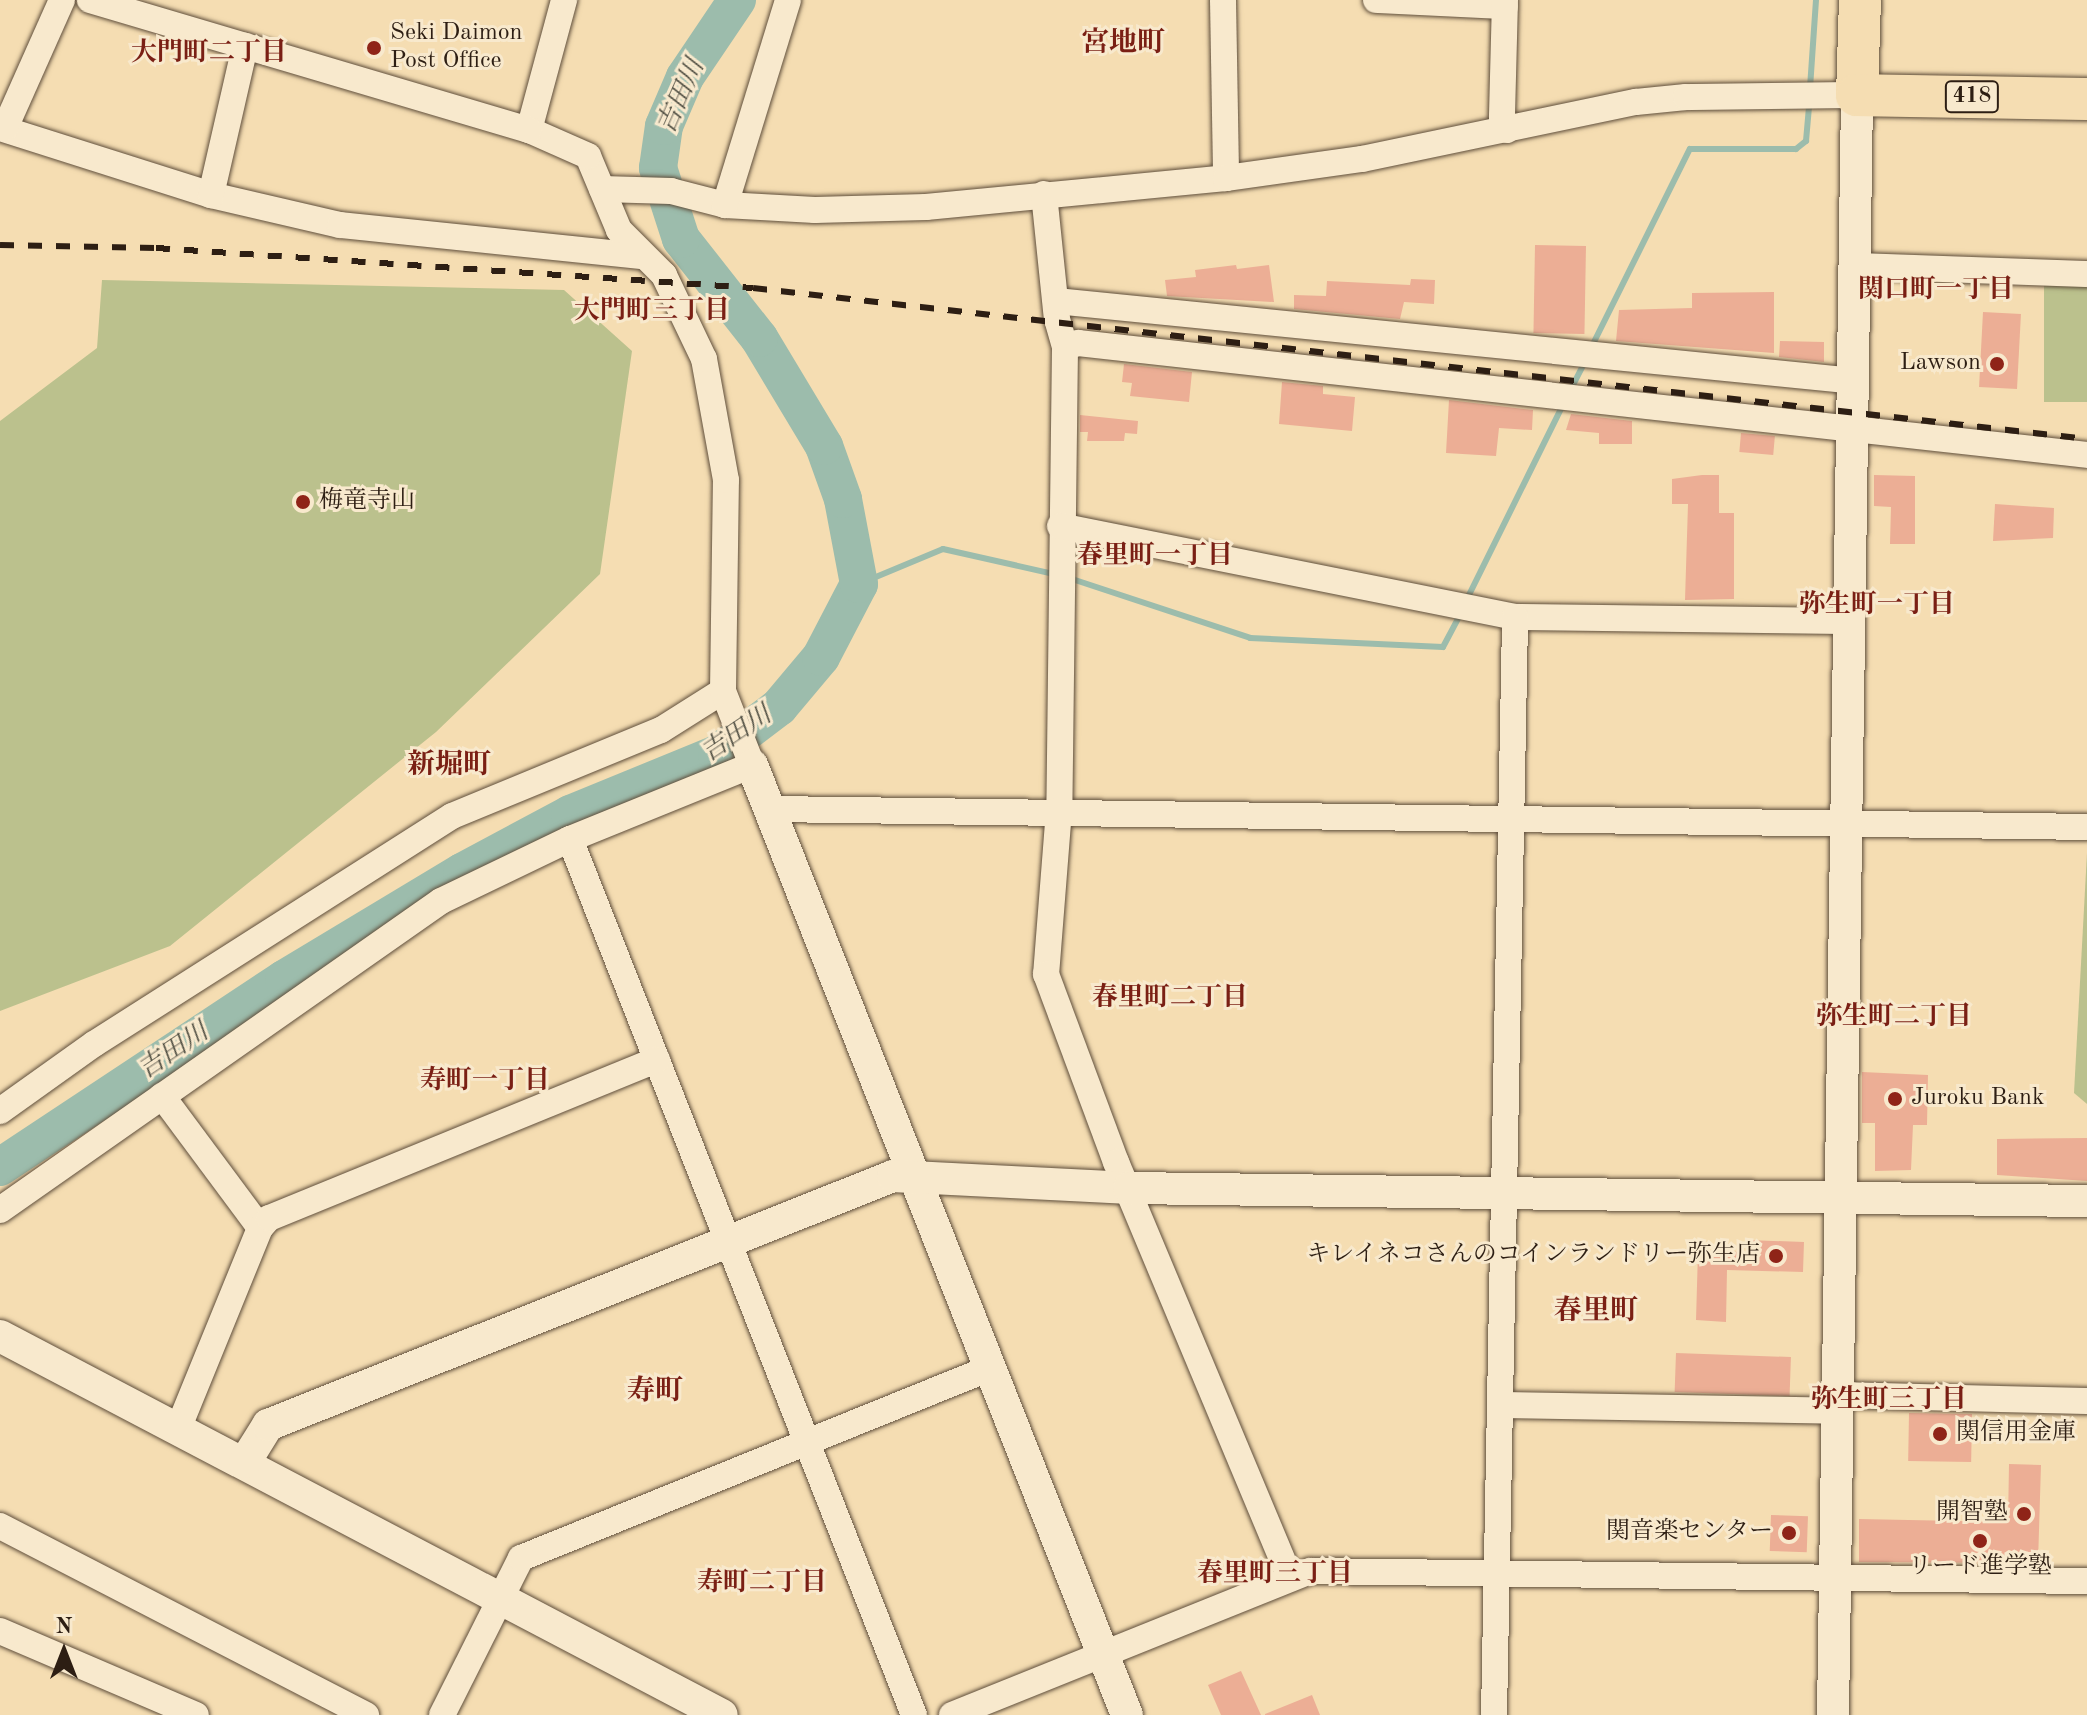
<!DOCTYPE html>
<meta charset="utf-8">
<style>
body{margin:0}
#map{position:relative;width:2087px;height:1715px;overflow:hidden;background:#f5ddb2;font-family:"Old Standard TT","Noto Serif JP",serif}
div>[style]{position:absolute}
.green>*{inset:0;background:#bbc18d;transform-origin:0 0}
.stream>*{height:6px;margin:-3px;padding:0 3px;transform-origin:3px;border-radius:3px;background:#9cbcac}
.river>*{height:38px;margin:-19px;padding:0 19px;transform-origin:19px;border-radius:19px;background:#9cbcac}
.building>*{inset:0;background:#ecae95;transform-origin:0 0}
.roads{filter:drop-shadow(0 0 2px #5f4e3b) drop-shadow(0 0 2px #5f4e3b)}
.minor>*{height:26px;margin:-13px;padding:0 13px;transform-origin:13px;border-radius:13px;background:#f8e9cd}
.tertiary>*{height:32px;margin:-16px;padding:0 16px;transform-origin:16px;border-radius:16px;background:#f8e9cd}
.trunk>*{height:42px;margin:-21px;padding:0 21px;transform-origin:21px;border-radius:21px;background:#f5ddb2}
.rail>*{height:6px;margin-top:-3px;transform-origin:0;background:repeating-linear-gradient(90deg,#2d1e13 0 14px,transparent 0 28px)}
.dots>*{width:22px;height:22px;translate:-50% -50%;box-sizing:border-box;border:4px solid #f8e9cd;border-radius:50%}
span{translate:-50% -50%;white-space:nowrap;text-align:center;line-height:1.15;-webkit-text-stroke:6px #f8e9cd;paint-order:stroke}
.shield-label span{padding:2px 6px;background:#f8e9cd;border:2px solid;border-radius:6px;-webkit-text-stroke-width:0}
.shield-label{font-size:22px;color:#2d1e13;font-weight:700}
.poi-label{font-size:24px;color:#2d1e13}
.left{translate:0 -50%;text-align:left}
.right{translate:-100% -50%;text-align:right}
.neighbourhood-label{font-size:26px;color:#7a1f14;font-weight:700}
.water-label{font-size:26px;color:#4e4d41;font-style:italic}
.quarter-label{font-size:28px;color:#7a1f14;font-weight:700}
.north{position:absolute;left:24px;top:1611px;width:80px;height:80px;-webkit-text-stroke:6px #f8e9cd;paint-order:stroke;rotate:0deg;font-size:22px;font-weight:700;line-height:32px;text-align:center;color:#2d1e13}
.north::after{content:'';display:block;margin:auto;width:28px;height:36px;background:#2d1e13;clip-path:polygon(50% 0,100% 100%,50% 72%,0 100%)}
</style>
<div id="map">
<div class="green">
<i style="clip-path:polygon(102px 280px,564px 290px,632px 351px,600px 574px,436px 732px,170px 946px,0 1011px,0 421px,97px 348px)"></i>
<i style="left:2044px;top:285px;width:43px;height:117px"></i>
<i style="clip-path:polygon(2087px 853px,2087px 1104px,2074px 1093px)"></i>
</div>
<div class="stream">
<i style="left:1810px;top:88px;width:88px;rotate:-86.1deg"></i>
<i style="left:1592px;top:346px;width:220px;rotate:-63.6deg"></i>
<i style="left:1690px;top:149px;width:106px"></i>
<i style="left:1796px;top:149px;width:13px;rotate:-39deg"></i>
<i style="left:1806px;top:141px;width:38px;rotate:-85deg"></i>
<i style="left:1571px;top:389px;width:33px;rotate:-63deg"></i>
<i style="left:1069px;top:578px;width:191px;rotate:18.3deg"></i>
<i style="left:1250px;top:638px;width:193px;rotate:2.7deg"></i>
<i style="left:1443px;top:647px;width:36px;rotate:-62deg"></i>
<i style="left:859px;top:584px;width:91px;rotate:-22.6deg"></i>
<i style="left:943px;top:549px;width:114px;rotate:12.7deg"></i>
<i style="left:1466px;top:601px;width:221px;rotate:-63.7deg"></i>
</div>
<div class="river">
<i style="left:0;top:1167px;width:341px;rotate:-33.5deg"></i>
<i style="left:284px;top:979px;width:208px;rotate:-31deg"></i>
<i style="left:462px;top:872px;width:123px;rotate:-28.2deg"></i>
<i style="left:570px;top:814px;width:159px;rotate:-22.2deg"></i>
<i style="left:717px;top:754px;width:78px;rotate:-37.2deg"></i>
<i style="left:779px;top:707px;width:65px;rotate:-50deg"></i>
<i style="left:821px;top:657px;width:82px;rotate:-62.5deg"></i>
<i style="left:859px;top:584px;width:86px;rotate:-100.7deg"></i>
<i style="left:843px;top:499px;width:56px;rotate:-109.7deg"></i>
<i style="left:824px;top:446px;width:126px;rotate:-121deg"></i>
<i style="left:759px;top:338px;width:126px;rotate:-128.2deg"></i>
<i style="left:681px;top:239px;width:75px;rotate:-107.9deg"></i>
<i style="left:658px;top:168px;width:42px;rotate:-81.9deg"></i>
<i style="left:664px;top:126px;width:53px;rotate:-66.8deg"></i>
<i style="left:685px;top:77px;width:93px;rotate:-56deg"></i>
</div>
<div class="building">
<i style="left:1535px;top:245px;width:51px;height:88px;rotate:1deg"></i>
<i style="clip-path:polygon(1236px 265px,1237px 269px,1269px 265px,1274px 302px,1167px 296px,1165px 280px,1196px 277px,1195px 270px)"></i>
<i style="clip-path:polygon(1411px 279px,1435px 280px,1434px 304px,1404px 302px,1400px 319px,1294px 309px,1294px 295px,1326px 296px,1327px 281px,1410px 285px)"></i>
<i style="clip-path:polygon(1774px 292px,1774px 353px,1616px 341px,1619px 310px,1692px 308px,1692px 293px)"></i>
<i style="left:1983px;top:312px;width:38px;height:75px;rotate:3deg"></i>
<i style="clip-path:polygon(1780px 341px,1824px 342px,1824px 362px,1779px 357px)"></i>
<i style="clip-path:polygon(1124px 364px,1192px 372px,1189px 402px,1130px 396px,1132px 383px,1122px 382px)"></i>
<i style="clip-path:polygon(1282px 382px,1323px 386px,1323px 394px,1355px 397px,1352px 431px,1279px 424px)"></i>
<i style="clip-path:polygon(1449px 400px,1533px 410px,1532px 430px,1499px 428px,1496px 456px,1446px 453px)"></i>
<i style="clip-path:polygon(1571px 414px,1632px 421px,1632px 444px,1599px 444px,1599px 433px,1566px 430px)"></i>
<i style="clip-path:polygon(1080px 415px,1138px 421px,1137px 434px,1125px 433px,1124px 441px,1087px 441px,1088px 432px,1080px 432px)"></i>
<i style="left:1741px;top:433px;width:34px;height:19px;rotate:5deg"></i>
<i style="clip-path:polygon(1702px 475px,1719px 475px,1719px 513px,1734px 513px,1734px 599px,1685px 600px,1688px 504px,1672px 504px,1672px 479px)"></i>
<i style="clip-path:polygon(1874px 475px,1915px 476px,1915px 544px,1890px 544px,1891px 507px,1874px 506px)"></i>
<i style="clip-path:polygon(1995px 504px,2054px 508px,2053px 538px,1993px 541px)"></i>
<i style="clip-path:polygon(1862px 1072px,1928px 1075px,1927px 1125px,1913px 1125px,1911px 1170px,1875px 1171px,1875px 1123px,1862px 1123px)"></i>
<i style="clip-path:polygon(2087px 1138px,2087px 1181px,1997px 1175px,1997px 1139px)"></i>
<i style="clip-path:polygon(1748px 1240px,1804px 1242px,1803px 1272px,1727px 1270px,1726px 1322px,1696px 1320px,1698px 1251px,1748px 1252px)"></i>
<i style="left:1676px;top:1353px;width:115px;height:39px;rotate:2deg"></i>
<i style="left:1909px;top:1413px;width:63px;height:48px;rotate:1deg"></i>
<i style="clip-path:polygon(2009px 1464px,2041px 1465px,2038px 1563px,1859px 1562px,1859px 1519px,2008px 1522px)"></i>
<i style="left:1771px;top:1515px;width:37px;height:36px;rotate:2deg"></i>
<i style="clip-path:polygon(1241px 1671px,1261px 1715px,1221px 1715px,1208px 1685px)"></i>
<i style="clip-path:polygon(1312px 1695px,1320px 1715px,1265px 1715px,1265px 1714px)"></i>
</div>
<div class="roads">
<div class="minor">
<i style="left:1223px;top:0;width:178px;rotate:89deg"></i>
<i style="left:1376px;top:0;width:129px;rotate:2.7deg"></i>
<i style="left:1505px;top:0;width:117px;rotate:91.5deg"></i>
<i style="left:1502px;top:117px;width:14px;rotate:69deg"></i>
<i style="left:0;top:128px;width:221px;rotate:17.6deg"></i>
<i style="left:211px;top:195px;width:132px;rotate:13.1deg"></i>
<i style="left:340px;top:225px;width:302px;rotate:5.9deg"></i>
<i style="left:5px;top:128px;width:140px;rotate:-66deg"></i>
<i style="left:529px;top:130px;width:135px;rotate:-74.9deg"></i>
<i style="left:602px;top:189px;width:69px;rotate:1.7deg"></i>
<i style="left:671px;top:191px;width:56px;rotate:14.5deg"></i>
<i style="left:725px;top:205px;width:90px;rotate:3.2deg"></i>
<i style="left:815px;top:210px;width:111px;rotate:-1.5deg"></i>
<i style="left:926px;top:207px;width:301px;rotate:-5.5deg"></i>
<i style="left:1226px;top:178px;width:137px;rotate:-8deg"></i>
<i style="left:1362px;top:159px;width:280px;rotate:-11.8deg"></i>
<i style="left:1636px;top:102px;width:50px;rotate:-5.7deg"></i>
<i style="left:1686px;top:97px;width:171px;rotate:-0.7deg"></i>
<i style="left:1044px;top:194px;width:126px;rotate:84.1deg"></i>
<i style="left:1057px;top:319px;width:29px;rotate:74deg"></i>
<i style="left:1065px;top:347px;width:463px;rotate:90.7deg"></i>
<i style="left:1059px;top:810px;width:165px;rotate:94.5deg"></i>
<i style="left:1046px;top:974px;width:201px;rotate:69.6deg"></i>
<i style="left:1116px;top:1162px;width:450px;rotate:67.3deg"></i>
<i style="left:211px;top:195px;width:153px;rotate:-77.1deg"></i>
<i style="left:725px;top:205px;width:214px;rotate:-72.9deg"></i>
<i style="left:1856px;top:266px;width:231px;rotate:2deg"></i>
<i style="left:1056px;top:301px;width:802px;rotate:5.72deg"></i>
<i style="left:1065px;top:347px;width:14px;rotate:-17deg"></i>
<i style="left:1078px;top:343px;width:1015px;rotate:6.33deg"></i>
<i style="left:1060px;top:526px;width:464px;rotate:11.3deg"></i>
<i style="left:1515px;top:617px;width:336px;rotate:0.7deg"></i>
<i style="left:770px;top:809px;width:1317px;rotate:0.78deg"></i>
<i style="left:570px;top:839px;width:941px;rotate:68.56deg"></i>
<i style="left:162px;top:1096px;width:164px;rotate:53.4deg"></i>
<i style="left:0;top:1111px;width:115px;rotate:-35.5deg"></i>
<i style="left:94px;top:1044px;width:424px;rotate:-32.5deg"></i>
<i style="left:452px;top:816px;width:226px;rotate:-22.4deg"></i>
<i style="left:661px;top:730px;width:73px;rotate:-32.2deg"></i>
<i style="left:0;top:1210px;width:538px;rotate:-35.02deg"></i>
<i style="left:441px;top:901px;width:143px;rotate:-25.7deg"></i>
<i style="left:570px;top:839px;width:196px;rotate:-22.1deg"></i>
<i style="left:752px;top:765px;width:79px;rotate:-111.4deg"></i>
<i style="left:723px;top:691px;width:211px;rotate:-89.2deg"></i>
<i style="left:726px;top:480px;width:123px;rotate:-100.3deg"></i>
<i style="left:704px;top:359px;width:93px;rotate:-115.5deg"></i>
<i style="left:664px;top:275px;width:64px;rotate:-135deg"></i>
<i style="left:619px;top:230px;width:80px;rotate:-112.7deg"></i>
<i style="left:588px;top:156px;width:64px;rotate:-156.2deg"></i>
<i style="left:529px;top:130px;width:458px;rotate:-163.5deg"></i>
<i style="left:1838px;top:1395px;width:249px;rotate:1.4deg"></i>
<i style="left:1503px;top:1405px;width:335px;rotate:1deg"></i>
<i style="left:178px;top:1429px;width:217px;rotate:-67.8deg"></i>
<i style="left:260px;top:1228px;width:13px;rotate:-48deg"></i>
<i style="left:269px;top:1218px;width:419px;rotate:-22.2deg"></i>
<i style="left:0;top:1526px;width:412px;rotate:27.3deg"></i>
<i style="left:0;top:1631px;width:213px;rotate:23.2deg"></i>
<i style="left:442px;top:1715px;width:176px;rotate:-63.3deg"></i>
<i style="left:521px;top:1558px;width:506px;rotate:-22.05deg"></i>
<i style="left:952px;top:1715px;width:386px;rotate:-21.9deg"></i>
<i style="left:1310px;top:1571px;width:777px;rotate:0.74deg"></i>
<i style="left:1494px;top:1715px;width:1098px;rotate:-88.9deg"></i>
</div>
<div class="tertiary">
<i style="left:752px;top:765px;width:1021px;rotate:68.46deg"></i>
<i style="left:0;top:1336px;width:815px;rotate:27.7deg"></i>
<i style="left:245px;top:1462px;width:44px;rotate:-58.1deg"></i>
<i style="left:268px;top:1425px;width:673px;rotate:-21.72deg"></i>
<i style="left:893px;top:1176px;width:236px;rotate:2.9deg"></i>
<i style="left:1129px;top:1188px;width:958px;rotate:0.78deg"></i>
<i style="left:1833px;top:1715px;width:1620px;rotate:-89.15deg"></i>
</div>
<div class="trunk">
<i style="left:1860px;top:0;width:95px;rotate:91.8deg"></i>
<i style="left:1857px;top:95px;width:230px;rotate:1deg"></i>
</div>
</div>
<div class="rail">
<i style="left:0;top:245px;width:156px;rotate:1.1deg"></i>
<i style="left:156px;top:248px;width:598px;rotate:3.83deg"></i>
<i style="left:753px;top:288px;width:1343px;rotate:6.46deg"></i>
</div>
<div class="dots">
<i style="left:374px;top:48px;background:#8f2418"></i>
<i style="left:1997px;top:364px;background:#8f2418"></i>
<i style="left:303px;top:502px;background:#8f2418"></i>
<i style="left:1895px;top:1099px;background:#8f2418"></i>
<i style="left:1776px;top:1256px;background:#8f2418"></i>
<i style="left:1940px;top:1434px;background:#8f2418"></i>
<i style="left:2024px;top:1514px;background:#8f2418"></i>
<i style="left:1789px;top:1533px;background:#8f2418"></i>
<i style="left:1980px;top:1541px;background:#8f2418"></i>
</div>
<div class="shield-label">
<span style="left:1972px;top:97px">418</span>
</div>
<div class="poi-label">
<span class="left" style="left:390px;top:48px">Seki Daimon<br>Post Office</span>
<span class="right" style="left:1981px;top:364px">Lawson</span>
<span class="left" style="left:319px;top:502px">梅竜寺山</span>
<span class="left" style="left:1911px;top:1099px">Juroku Bank</span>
<span class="right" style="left:1760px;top:1256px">キレイネコさんのコインランドリー弥生店</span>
<span class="left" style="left:1956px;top:1434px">関信用金庫</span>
<span class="right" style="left:2008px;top:1514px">開智塾</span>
<span class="right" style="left:1773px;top:1533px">関音楽センター</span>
<span style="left:1980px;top:1568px">リード進学塾</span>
</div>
<div class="neighbourhood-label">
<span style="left:209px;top:54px">大門町二丁目</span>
<span style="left:1936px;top:291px">関口町一丁目</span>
<span style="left:652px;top:312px">大門町三丁目</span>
<span style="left:1155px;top:557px">春里町一丁目</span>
<span style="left:1877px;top:606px">弥生町一丁目</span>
<span style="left:1170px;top:999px">春里町二丁目</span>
<span style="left:1894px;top:1018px">弥生町二丁目</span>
<span style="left:485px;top:1082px">寿町一丁目</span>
<span style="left:1889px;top:1401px">弥生町三丁目</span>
<span style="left:1275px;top:1575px">春里町三丁目</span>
<span style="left:762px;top:1584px">寿町二丁目</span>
</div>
<div class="water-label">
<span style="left:682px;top:97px;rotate:-66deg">吉田川</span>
<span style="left:737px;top:735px;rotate:-34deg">吉田川</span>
<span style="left:174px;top:1052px;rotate:-34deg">吉田川</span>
</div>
<div class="quarter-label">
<span style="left:1123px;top:44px">宮地町</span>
<span style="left:449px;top:766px">新堀町</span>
<span style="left:1596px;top:1312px">春里町</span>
<span style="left:655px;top:1392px">寿町</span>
</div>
<div class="north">N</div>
</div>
